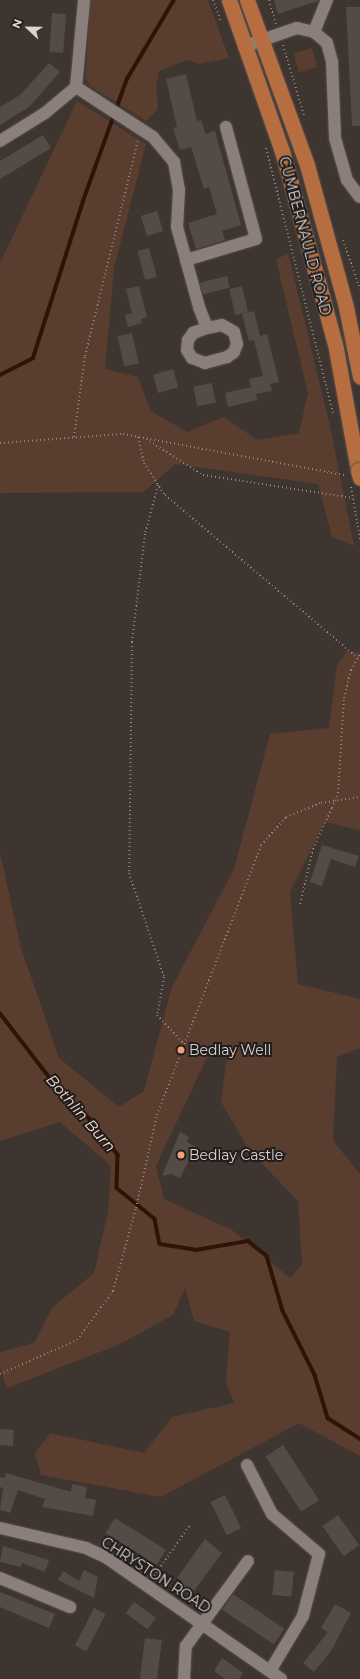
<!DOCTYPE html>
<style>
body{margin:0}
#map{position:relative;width:360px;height:1679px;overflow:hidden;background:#3e3430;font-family:Montserrat,sans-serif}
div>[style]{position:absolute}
.green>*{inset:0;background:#593e30;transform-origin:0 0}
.stream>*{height:3.5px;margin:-1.75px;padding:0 1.75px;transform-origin:1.75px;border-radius:1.75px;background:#2f1304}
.building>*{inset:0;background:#554b46;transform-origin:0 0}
.path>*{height:2px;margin-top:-1px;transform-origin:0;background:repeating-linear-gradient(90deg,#8e8683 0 1px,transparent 0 4px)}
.roads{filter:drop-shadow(0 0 1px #57504c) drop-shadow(0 0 1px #57504c)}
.minor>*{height:12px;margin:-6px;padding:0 6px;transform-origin:6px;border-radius:6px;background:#8a7f7a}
.major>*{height:15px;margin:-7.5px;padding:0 7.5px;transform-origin:7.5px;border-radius:7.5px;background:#b66e40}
.path-bridge>*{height:2px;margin-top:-1px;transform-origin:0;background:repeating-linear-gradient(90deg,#8e8683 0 1px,transparent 0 4px)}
.bridges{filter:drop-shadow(0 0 1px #57504c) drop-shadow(0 0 1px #57504c)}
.major-bridge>*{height:15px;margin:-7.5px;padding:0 7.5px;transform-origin:7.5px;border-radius:7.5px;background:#b66e40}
.dots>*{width:11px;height:11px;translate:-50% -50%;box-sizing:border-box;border:2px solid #211d1b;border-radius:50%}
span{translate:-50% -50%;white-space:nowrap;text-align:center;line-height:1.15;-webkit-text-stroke:4px #211d1b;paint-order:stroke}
.street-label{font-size:14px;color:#dbd5d2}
.poi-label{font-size:14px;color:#dbd5d2}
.left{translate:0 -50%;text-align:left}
.water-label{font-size:15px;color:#f8ded2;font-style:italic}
.north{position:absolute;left:8px;top:8px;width:40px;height:40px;-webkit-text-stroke:3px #211d1b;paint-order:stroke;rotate:292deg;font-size:11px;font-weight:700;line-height:16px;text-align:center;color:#dbd5d2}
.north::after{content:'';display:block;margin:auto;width:14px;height:18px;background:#dbd5d2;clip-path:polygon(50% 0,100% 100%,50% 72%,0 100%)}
</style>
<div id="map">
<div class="green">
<i style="clip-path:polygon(90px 0,208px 0,229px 58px,199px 64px,187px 60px,159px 71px,156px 88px,158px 109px,146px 121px,90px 86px,86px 78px)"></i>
<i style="left:312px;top:48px;width:20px;height:19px;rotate:75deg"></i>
<i style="clip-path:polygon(77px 101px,146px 144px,114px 268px,105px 369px,138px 377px,151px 411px,187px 432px,224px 417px,257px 440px,299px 433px,308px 393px,276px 260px,288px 253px,330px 426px,354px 546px,332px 537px,318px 484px,175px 464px,144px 492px,0 493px,0 263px)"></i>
<i style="clip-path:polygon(evenodd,347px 651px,360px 653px,360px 830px,325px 822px,290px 892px,298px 984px,360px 999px,360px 1048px,337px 1057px,333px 1141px,360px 1174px,360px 1456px,299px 1423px,161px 1497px,41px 1475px,35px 1453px,50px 1433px,144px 1453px,172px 1417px,234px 1403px,226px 1382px,230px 1332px,194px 1321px,185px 1288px,173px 1315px,118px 1345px,7px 1388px,0 1368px,0 1352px,34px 1343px,52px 1308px,94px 1273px,108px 1212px,111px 1166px,60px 1122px,0 1141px,0 853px,21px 948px,59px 1058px,119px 1107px,144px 1091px,172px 987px,234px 869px,270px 734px,329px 728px,337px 665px,347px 651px,209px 1053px,227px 1057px,221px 1102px,249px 1150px,298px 1201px,302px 1264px,290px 1278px,232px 1230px,164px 1199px,156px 1166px,209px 1053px)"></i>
</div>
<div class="stream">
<i style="left:0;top:375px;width:37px;rotate:-27deg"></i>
<i style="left:33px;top:358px;width:165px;rotate:-72.3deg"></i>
<i style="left:83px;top:201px;width:130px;rotate:-70.2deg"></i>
<i style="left:127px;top:79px;width:92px;rotate:-59.3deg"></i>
<i style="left:0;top:1013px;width:98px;rotate:52.4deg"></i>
<i style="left:60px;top:1091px;width:41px;rotate:43deg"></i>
<i style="left:90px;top:1119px;width:46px;rotate:52.1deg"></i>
<i style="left:118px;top:1155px;width:33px;rotate:92deg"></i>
<i style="left:117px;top:1188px;width:49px;rotate:39.2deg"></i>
<i style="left:155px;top:1219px;width:25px;rotate:79deg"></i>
<i style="left:160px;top:1244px;width:36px;rotate:9deg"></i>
<i style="left:196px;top:1250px;width:53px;rotate:-9.8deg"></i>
<i style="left:248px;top:1241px;width:24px;rotate:38deg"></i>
<i style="left:267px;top:1256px;width:57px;rotate:73.8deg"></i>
<i style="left:283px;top:1311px;width:72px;rotate:63.4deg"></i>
<i style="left:315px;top:1375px;width:45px;rotate:73.2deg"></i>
<i style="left:328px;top:1418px;width:38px;rotate:33deg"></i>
</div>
<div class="building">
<i style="clip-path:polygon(274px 0,318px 0,318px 1px,278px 14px)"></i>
<i style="clip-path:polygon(346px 7px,360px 7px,360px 126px,352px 126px)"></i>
<i style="left:52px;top:13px;width:14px;height:39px;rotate:4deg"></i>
<i style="clip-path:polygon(49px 63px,60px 72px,29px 107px,0 125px,0 107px,20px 95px)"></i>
<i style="clip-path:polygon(186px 74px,197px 121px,201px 120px,206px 134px,215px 131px,241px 225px,222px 231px,225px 240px,196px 249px,188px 223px,217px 214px,209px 187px,204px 189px,191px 147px,180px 150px,173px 128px,177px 127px,166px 79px)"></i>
<i style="clip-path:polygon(43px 135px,51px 148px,0 179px,0 161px)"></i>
<i style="left:157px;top:211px;width:21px;height:17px;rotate:73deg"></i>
<i style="left:149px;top:248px;width:30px;height:12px;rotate:75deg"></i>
<i style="left:227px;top:276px;width:12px;height:28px;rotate:76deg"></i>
<i style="clip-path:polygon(139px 286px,147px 317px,141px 319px,142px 323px,128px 327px,125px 315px,132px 313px,126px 289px)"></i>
<i style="left:242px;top:286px;width:27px;height:13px;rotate:77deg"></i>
<i style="clip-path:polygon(254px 311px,260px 336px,267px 334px,279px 382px,270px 384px,272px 391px,256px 394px,257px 400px,228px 407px,225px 393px,251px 387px,249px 379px,263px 376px,254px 340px,249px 341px,242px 314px)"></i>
<i style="left:132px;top:333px;width:31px;height:15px;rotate:77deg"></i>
<i style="left:173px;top:369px;width:19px;height:21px;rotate:74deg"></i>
<i style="left:212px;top:383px;width:20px;height:19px;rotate:79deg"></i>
<i style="clip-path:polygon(322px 845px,359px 856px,355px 867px,331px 859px,322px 886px,310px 882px)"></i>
<i style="clip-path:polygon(180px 1132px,189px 1137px,187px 1142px,196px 1147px,180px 1178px,171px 1174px,162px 1176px)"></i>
<i style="left:0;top:1429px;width:14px;height:16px;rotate:4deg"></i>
<i style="left:283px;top:1445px;width:66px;height:21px;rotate:57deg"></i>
<i style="clip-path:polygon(6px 1473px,71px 1492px,72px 1484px,87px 1487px,85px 1498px,96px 1500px,93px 1516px,42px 1507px,45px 1499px,18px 1490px,10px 1513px,0 1510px,3px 1488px,0 1487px,0 1477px,4px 1478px)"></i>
<i style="left:225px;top:1495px;width:37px;height:16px;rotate:64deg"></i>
<i style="left:338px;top:1515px;width:37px;height:19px;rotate:55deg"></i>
<i style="left:115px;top:1518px;width:60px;height:18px;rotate:32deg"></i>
<i style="clip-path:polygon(205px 1539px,222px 1553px,191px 1595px,177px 1584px,180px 1580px,177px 1578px)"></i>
<i style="clip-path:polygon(3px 1546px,49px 1560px,45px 1572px,22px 1563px,21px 1567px,0 1562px)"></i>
<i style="clip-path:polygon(84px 1570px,98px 1577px,94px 1598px,58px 1580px,63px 1571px,79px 1581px)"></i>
<i style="left:275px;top:1570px;width:19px;height:25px;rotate:6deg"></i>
<i style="clip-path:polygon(0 1592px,55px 1614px,49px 1628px,0 1607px)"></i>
<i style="left:233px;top:1594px;width:62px;height:19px;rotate:34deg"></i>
<i style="left:134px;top:1602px;width:27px;height:14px;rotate:36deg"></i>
<i style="clip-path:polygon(335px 1604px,351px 1613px,331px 1651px,314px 1672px,303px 1663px,328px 1632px,321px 1628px)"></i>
<i style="left:94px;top:1608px;width:13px;height:42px;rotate:27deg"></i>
<i style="left:145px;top:1638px;width:17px;height:41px;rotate:7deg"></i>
<i style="clip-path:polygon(222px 1658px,243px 1673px,239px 1679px,225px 1679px,214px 1671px)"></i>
</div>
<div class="path">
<i style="left:213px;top:0;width:22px;rotate:69deg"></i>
<i style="left:269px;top:0;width:25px;rotate:74deg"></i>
<i style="left:283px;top:45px;width:73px;rotate:73.3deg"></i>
<i style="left:266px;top:148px;width:273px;rotate:75.8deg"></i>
<i style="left:343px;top:240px;width:52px;rotate:70.9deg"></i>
<i style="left:74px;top:437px;width:82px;rotate:-82.3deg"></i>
<i style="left:85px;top:356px;width:222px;rotate:-76.2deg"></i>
<i style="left:138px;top:437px;width:27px;rotate:77deg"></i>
<i style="left:144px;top:463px;width:38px;rotate:57deg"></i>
<i style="left:165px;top:495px;width:253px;rotate:40.2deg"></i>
<i style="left:146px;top:439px;width:67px;rotate:32.3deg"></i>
<i style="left:203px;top:475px;width:152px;rotate:8.7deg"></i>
<i style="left:0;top:443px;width:123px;rotate:-4.2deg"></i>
<i style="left:123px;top:434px;width:226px;rotate:10.5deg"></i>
<i style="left:158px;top:485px;width:51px;rotate:104.9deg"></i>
<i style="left:145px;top:534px;width:109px;rotate:96.9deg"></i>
<i style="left:132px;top:642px;width:231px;rotate:90.7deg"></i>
<i style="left:129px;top:873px;width:110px;rotate:71.4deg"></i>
<i style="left:164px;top:977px;width:39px;rotate:100deg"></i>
<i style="left:157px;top:1015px;width:40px;rotate:47deg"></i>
<i style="left:351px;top:487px;width:53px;rotate:80.2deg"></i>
<i style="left:338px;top:793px;width:95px;rotate:-86.4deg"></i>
<i style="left:344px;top:698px;width:29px;rotate:-76deg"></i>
<i style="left:351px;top:670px;width:18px;rotate:-61deg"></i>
<i style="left:300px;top:904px;width:57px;rotate:-76.7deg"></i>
<i style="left:313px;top:849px;width:45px;rotate:-65.1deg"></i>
<i style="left:0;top:1374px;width:84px;rotate:-23.8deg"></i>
<i style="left:77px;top:1340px;width:61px;rotate:-53.7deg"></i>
<i style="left:113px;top:1291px;width:86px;rotate:-74.5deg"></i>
<i style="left:136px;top:1208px;width:95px;rotate:-77.3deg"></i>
<i style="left:157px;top:1115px;width:289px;rotate:-68.9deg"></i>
<i style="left:261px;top:845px;width:38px;rotate:-48deg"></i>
<i style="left:286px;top:817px;width:38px;rotate:-22deg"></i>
<i style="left:321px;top:803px;width:39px;rotate:-9deg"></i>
<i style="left:154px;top:1576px;width:62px;rotate:-54.8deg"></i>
</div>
<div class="roads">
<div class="minor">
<i style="left:314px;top:32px;width:35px;rotate:-68deg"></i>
<i style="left:245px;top:46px;width:55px;rotate:-19.1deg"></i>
<i style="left:297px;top:28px;width:17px;rotate:13deg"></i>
<i style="left:314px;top:32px;width:17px;rotate:40deg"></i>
<i style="left:327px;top:43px;width:20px;rotate:75deg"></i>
<i style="left:332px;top:62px;width:76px;rotate:87.7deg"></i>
<i style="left:335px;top:138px;width:44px;rotate:74.1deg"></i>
<i style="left:347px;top:180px;width:21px;rotate:53deg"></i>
<i style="left:76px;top:87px;width:92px;rotate:33deg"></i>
<i style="left:153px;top:137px;width:33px;rotate:50deg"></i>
<i style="left:174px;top:162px;width:28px;rotate:80deg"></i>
<i style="left:179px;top:190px;width:37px;rotate:93deg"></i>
<i style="left:177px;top:227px;width:83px;rotate:74.6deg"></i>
<i style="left:199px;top:307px;width:22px;rotate:69deg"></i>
<i style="left:207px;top:328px;width:15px;rotate:-11deg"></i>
<i style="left:222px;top:325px;width:14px;rotate:30deg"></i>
<i style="left:234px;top:332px;width:12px;rotate:76deg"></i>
<i style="left:237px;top:344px;width:9px;rotate:111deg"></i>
<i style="left:234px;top:352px;width:9px;rotate:144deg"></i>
<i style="left:227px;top:357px;width:23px;rotate:165deg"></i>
<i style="left:205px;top:363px;width:14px;rotate:-159deg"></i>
<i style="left:192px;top:358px;width:9px;rotate:-122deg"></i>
<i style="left:187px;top:350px;width:10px;rotate:-84deg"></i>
<i style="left:188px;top:340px;width:9px;rotate:-54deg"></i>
<i style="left:193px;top:333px;width:15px;rotate:-20deg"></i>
<i style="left:0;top:141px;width:53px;rotate:-31.9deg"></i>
<i style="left:45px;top:113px;width:40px;rotate:-40deg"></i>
<i style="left:76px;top:87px;width:87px;rotate:-84.7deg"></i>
<i style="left:186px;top:260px;width:73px;rotate:-16.7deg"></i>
<i style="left:256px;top:239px;width:116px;rotate:-105deg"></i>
<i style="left:247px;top:1465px;width:55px;rotate:63deg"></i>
<i style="left:272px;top:1514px;width:62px;rotate:40.4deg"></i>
<i style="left:319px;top:1554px;width:64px;rotate:104.5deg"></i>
<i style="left:303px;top:1616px;width:64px;rotate:121deg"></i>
<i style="left:0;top:1528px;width:88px;rotate:13.1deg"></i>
<i style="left:86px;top:1548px;width:23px;rotate:25deg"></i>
<i style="left:107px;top:1558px;width:212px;rotate:34.8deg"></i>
<i style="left:0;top:1578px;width:76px;rotate:22.5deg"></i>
<i style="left:184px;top:1679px;width:33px;rotate:-87deg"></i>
<i style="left:186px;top:1646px;width:105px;rotate:-53.9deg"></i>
</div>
<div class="major">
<i style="left:229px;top:0;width:160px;rotate:70.7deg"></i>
<i style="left:282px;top:151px;width:166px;rotate:74.6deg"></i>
<i style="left:326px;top:311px;width:39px;rotate:75deg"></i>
<i style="left:336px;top:349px;width:123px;rotate:79.7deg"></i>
<i style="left:247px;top:0;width:176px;rotate:70deg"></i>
<i style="left:307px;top:165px;width:147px;rotate:74.6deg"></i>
<i style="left:346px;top:307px;width:71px;rotate:78.7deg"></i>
</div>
</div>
<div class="path-bridge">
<i style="left:332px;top:808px;width:16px;rotate:-68deg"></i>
</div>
<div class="bridges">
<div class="major-bridge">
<i style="left:358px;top:470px;width:8px;rotate:76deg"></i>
</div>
</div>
<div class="dots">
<i style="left:181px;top:1050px;background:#f0a27a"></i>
<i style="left:181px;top:1155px;background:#f0a27a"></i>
</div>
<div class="street-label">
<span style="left:305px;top:236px;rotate:75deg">CUMBERNAULD ROAD</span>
<span style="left:156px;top:1575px;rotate:33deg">CHRYSTON ROAD</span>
</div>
<div class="poi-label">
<span class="left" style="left:189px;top:1050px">Bedlay Well</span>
<span class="left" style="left:189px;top:1155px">Bedlay Castle</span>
</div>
<div class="water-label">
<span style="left:81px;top:1113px;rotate:49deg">Bothlin Burn</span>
</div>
<div class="north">N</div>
</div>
